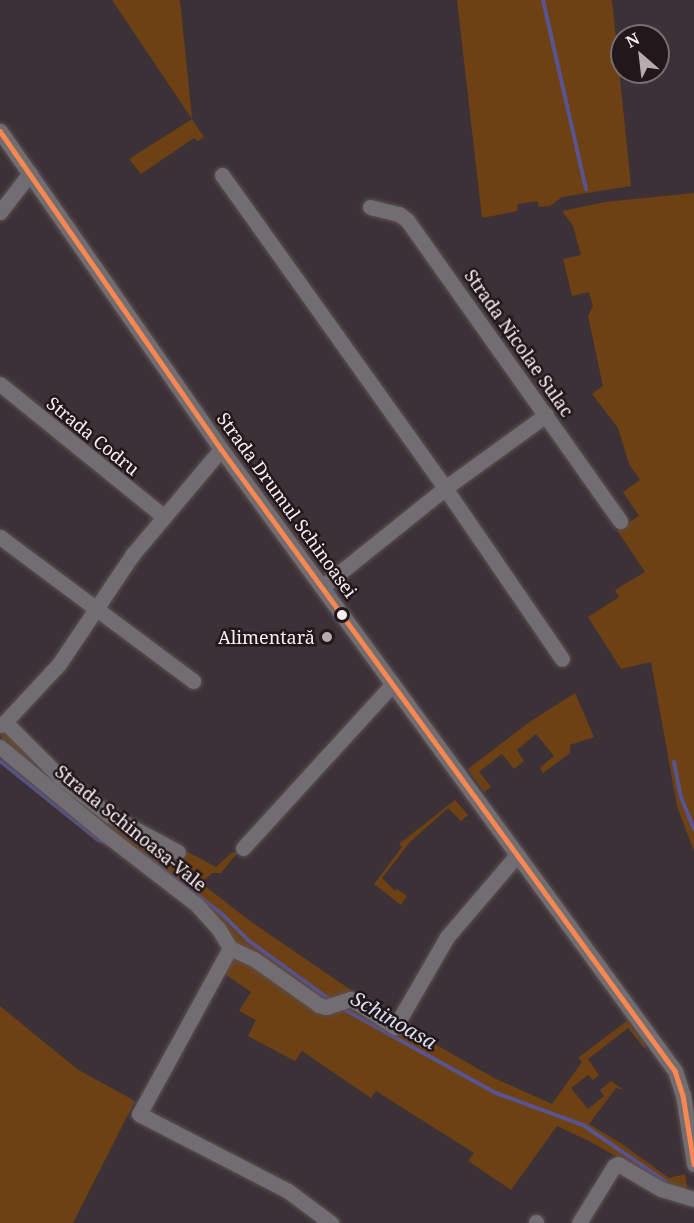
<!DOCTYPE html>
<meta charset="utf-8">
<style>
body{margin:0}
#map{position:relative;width:694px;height:1223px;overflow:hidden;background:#3c3136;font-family:"Noto Serif",serif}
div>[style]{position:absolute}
.green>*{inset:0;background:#6d4114}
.stream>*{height:4px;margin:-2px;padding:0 2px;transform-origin:2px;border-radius:2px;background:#585492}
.roads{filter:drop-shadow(0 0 2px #5a5054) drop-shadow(0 0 2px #5a5054)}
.minor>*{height:15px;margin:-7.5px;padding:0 7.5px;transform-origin:7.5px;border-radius:7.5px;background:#716d70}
.bus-1>*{height:4.5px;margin:-2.25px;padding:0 2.25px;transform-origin:2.25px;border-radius:2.25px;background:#f88751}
.dots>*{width:16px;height:16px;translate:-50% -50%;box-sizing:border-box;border:3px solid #21181c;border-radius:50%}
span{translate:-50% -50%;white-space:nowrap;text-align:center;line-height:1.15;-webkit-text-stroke:5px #21181c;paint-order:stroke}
.street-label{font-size:18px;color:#faedf2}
.poi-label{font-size:18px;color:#faedf2}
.right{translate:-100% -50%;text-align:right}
.water-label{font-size:20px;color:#dbdcf0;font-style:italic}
.north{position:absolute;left:610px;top:24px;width:60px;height:60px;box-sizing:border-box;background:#21181c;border:2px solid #786d72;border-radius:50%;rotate:332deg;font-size:16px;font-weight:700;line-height:24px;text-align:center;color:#faedf2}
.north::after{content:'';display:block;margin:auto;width:21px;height:27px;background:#b8abb0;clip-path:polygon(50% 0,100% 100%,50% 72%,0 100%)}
</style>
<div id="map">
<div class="green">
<i style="clip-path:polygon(112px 0,180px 0,192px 119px,204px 137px,198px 141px,194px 138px,141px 174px,129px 159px,192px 119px)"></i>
<i style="clip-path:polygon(457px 0,612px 0,631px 186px,562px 197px,550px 206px,539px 207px,537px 201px,518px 204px,517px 211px,482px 218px)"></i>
<i style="clip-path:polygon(694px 193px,694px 852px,677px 806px,651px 662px,621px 669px,588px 617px,619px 597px,615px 590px,645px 572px,617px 530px,639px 516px,623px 492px,640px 480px,629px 464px,618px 428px,592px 394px,603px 386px,588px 316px,593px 306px,589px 292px,572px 296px,563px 259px,581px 255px,573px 226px,562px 211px,605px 202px)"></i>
<i style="clip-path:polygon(575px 693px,594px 737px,570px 745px,570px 753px,543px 773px,540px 768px,554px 756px,536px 734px,517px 750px,524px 761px,514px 769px,502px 754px,479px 772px,491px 787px,484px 792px,468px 769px,531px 721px)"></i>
<i style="clip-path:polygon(1px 731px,7px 731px,72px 796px,180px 862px,186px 851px,216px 867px,231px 853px,238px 852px,221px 873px,212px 873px,201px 883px,250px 921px,402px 1025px,494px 1078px,552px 1104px,582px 1062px,578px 1058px,628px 1020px,647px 1047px,644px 1048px,628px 1028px,588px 1059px,599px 1075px,593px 1080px,588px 1075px,571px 1088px,588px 1109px,604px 1096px,600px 1090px,611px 1081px,624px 1090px,616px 1088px,589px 1124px,622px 1144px,669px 1178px,685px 1174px,688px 1192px,665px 1185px,591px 1142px,557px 1126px,511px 1190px,468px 1161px,474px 1153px,376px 1091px,371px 1098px,302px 1051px,295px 1061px,248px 1036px,256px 1020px,239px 1011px,251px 992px,222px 972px,239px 947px,2px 740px)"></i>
<i style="clip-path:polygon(455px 800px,468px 815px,461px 821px,448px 808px,410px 842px,382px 878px,395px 891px,397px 889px,407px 896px,401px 905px,374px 884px,402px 847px,399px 844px)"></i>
<i style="clip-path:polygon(0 1006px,77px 1069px,135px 1101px,73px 1223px,0 1223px)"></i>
</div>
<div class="stream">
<i style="left:543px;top:0;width:194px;rotate:77.2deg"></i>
<i style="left:0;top:761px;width:124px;rotate:38.8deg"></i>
<i style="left:97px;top:839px;width:12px;rotate:24deg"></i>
<i style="left:674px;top:762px;width:36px;rotate:79deg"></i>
<i style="left:681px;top:797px;width:35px;rotate:68deg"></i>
<i style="left:139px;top:851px;width:104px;rotate:37.2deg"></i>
<i style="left:222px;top:914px;width:38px;rotate:45deg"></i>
<i style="left:249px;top:941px;width:102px;rotate:35.9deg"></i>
<i style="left:340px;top:1007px;width:178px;rotate:28.9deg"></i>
<i style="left:496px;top:1093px;width:93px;rotate:20.2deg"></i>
<i style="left:583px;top:1125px;width:101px;rotate:34.5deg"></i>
</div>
<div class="roads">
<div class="minor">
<i style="left:0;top:131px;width:387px;rotate:55.2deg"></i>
<i style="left:221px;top:449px;width:770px;rotate:53.87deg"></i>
<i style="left:675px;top:1071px;width:25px;rotate:72deg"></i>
<i style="left:683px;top:1095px;width:70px;rotate:80.9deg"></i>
<i style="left:222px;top:175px;width:384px;rotate:54.5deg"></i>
<i style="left:445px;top:488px;width:207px;rotate:55.6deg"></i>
<i style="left:370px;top:207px;width:30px;rotate:14deg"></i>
<i style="left:399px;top:214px;width:10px;rotate:37deg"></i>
<i style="left:407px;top:220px;width:369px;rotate:54.7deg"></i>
<i style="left:0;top:212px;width:49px;rotate:-52.4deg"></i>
<i style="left:0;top:384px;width:210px;rotate:39deg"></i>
<i style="left:0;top:537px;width:241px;rotate:36.7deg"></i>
<i style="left:322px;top:587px;width:158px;rotate:-38.8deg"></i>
<i style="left:445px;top:488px;width:125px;rotate:-35.9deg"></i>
<i style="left:5px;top:722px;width:79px;rotate:-47deg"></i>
<i style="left:59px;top:664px;width:133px;rotate:-56.1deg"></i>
<i style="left:133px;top:554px;width:137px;rotate:-50deg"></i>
<i style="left:0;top:725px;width:6px;rotate:-31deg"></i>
<i style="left:5px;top:722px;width:79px;rotate:45deg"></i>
<i style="left:61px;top:778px;width:61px;rotate:37.6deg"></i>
<i style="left:109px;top:815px;width:78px;rotate:28.2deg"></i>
<i style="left:0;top:747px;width:135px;rotate:39.6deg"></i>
<i style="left:104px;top:833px;width:118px;rotate:37.7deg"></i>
<i style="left:197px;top:905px;width:31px;rotate:48deg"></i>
<i style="left:218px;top:928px;width:23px;rotate:59deg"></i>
<i style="left:230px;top:948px;width:26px;rotate:25deg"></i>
<i style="left:254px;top:959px;width:80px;rotate:35.3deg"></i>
<i style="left:319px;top:1005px;width:7px;rotate:16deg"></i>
<i style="left:326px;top:1007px;width:26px;rotate:-18deg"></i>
<i style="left:351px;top:999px;width:52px;rotate:32.5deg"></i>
<i style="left:395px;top:1027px;width:104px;rotate:-60deg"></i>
<i style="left:447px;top:937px;width:108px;rotate:-49.5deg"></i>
<i style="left:243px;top:848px;width:222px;rotate:-47.6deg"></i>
<i style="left:230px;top:948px;width:189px;rotate:118.7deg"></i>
<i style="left:139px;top:1114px;width:168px;rotate:27.3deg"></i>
<i style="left:288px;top:1191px;width:54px;rotate:36.7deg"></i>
<i style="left:536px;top:1222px;width:1px;rotate:90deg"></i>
<i style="left:579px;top:1223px;width:67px;rotate:-58.4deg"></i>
<i style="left:614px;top:1166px;width:4px;rotate:-27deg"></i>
<i style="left:618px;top:1164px;width:50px;rotate:30.2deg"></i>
<i style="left:661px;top:1189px;width:34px;rotate:17deg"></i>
</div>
</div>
<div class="bus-1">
<i style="left:0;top:131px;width:387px;rotate:55.2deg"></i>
<i style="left:221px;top:449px;width:770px;rotate:53.87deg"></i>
<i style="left:675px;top:1071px;width:25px;rotate:72deg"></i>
<i style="left:683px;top:1095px;width:70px;rotate:80.9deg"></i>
</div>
<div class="dots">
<i style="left:342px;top:615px;background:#faedf2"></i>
<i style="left:327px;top:637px;background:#b8abb0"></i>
</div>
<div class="street-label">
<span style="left:519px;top:343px;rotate:55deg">Strada Nicolae Sulac</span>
<span style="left:93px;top:436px;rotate:39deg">Strada Codru</span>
<span style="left:287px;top:505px;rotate:54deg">Strada Drumul Schinoasei</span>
<span style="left:131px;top:828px;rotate:39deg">Strada Schinoasa-Vale</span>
</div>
<div class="poi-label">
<span class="right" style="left:315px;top:637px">Alimentară</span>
</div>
<div class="water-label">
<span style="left:394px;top:1020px;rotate:30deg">Schinoasa</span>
</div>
<div class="north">N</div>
</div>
